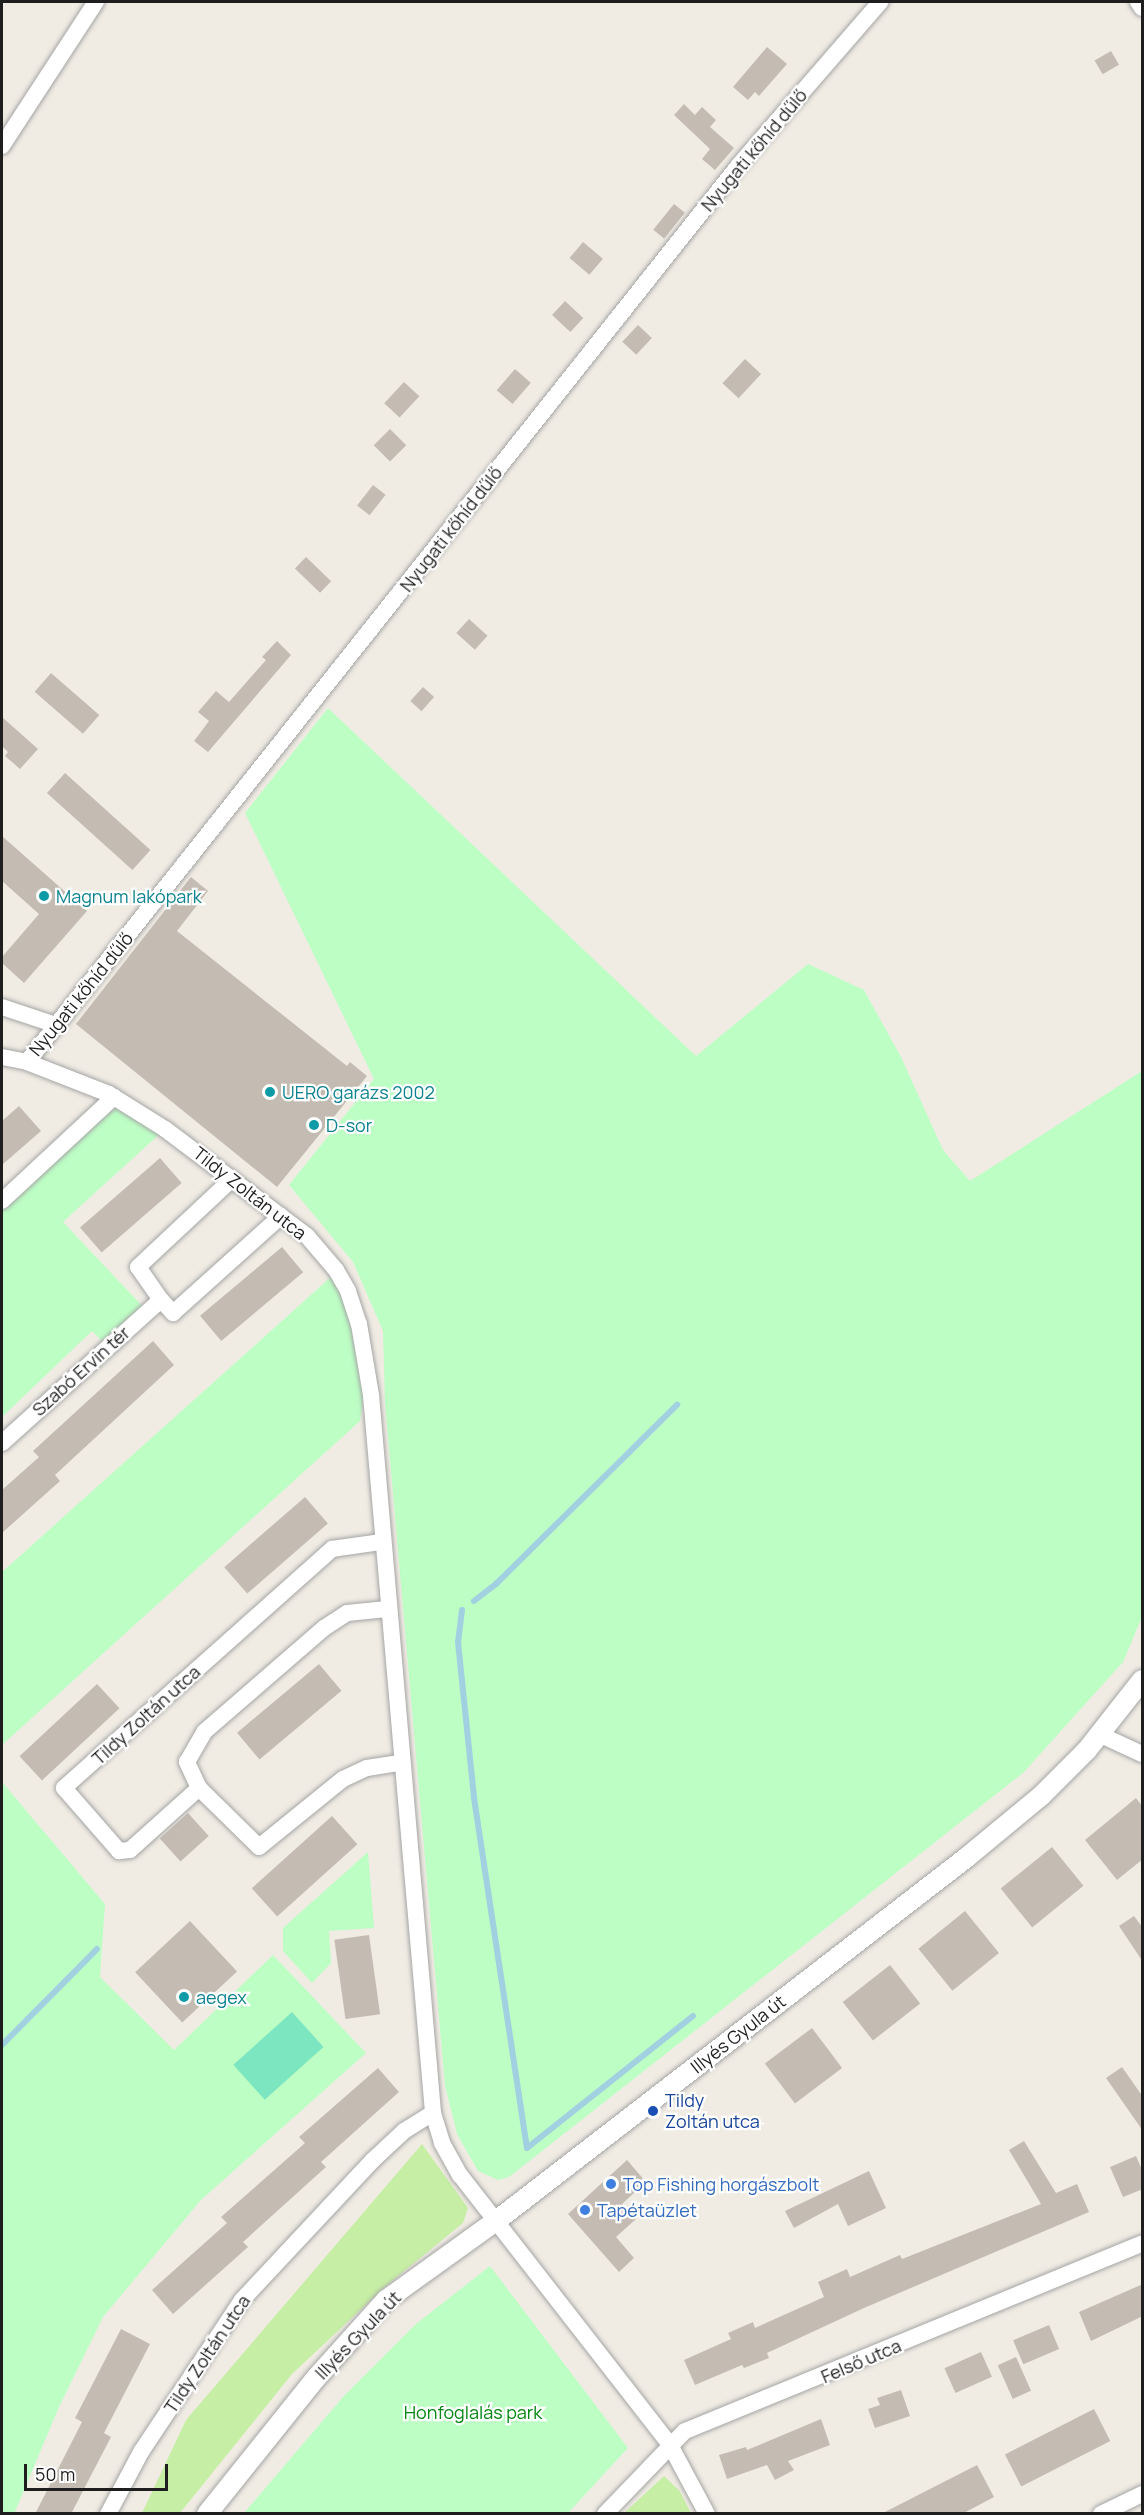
<!DOCTYPE html>
<meta charset="utf-8">
<style>
body{margin:0}
#map{position:relative;width:1144px;height:2515px;overflow:hidden;background:#f0ece4;font-family:Manrope,sans-serif}
div>[style]{position:absolute}
.grass>*{inset:0;background:#c7eea5}
.park>*{inset:0;background:#bdfec5}
.pitch>*{inset:0;background:#7be6c0;transform-origin:0 0}
.stream>*{height:6px;margin:-3px;padding:0 3px;transform-origin:3px;border-radius:3px;background:#a1d0e1}
.building>*{inset:0;background:#c4bcb3;transform-origin:0 0}
.roads{filter:drop-shadow(0 0 2px #a5a5a5) drop-shadow(0 0 2px #a5a5a5)}
.minor>*{height:16px;margin:-8px;padding:0 8px;transform-origin:8px;border-radius:8px;background:#fff}
.tertiary>*{height:20px;margin:-10px;padding:0 10px;transform-origin:10px;border-radius:10px;background:#fff}
.dots>*{width:16px;height:16px;translate:-50% -50%;box-sizing:border-box;border:3px solid #fff;border-radius:50%}
span{translate:-50% -50%;white-space:nowrap;text-align:center;line-height:1.15;-webkit-text-stroke:4.5px #fff;paint-order:stroke}
.street-label{font-size:18px;color:#1e1e1e}
.culture-label{font-size:18px;color:#0d838f}
.left{translate:0 -50%;text-align:left}
.transit-label{font-size:18px;color:#164399}
.shop-label{font-size:18px;color:#366cbe}
.park-label{font-size:18px;color:#038612}
.frame{position:absolute;inset:0;border:3px solid #1e1e1e;pointer-events:none}
.scale{position:absolute;left:24px;top:2464px;width:144px;height:27px;box-sizing:border-box;border:3px solid #1e1e1e;border-top:0;padding-left:8px;font-size:18px;line-height:21px;white-space:nowrap;color:#1e1e1e;-webkit-text-stroke:4px #fff;paint-order:stroke}
</style>
<div id="map">
<div class="grass">
<i style="clip-path:polygon(422px 2144px,468px 2208px,463px 2223px,386px 2286px,292px 2374px,180px 2513px,142px 2513px,186px 2420px)"></i>
<i style="clip-path:polygon(664px 2476px,679px 2490px,691px 2513px,624px 2513px)"></i>
</div>
<div class="park">
<i style="clip-path:polygon(328px 708px,696px 1056px,808px 964px,864px 990px,901px 1057px,943px 1150px,970px 1181px,1142px 1071px,1142px 1617px,1123px 1662px,1023px 1773px,509px 2177px,498px 2180px,478px 2171px,457px 2134px,445px 2086px,385px 1403px,383px 1331px,353px 1262px,289px 1185px,374px 1079px,245px 813px)"></i>
<i style="clip-path:polygon(114px 1097px,165px 1129px,63px 1222px,148px 1312px,108px 1347px,92px 1331px,2px 1417px,2px 1201px)"></i>
<i style="clip-path:polygon(332px 1276px,346px 1292px,364px 1394px,360px 1421px,2px 1745px,2px 1572px)"></i>
<i style="clip-path:polygon(2px 1782px,105px 1904px,100px 1977px,174px 2050px,273px 1955px,366px 2053px,201px 2200px,103px 2317px,59px 2407px,14px 2514px,2px 2513px)"></i>
<i style="clip-path:polygon(368px 1852px,374px 1928px,329px 1931px,331px 1963px,312px 1983px,283px 1951px,283px 1928px)"></i>
<i style="clip-path:polygon(490px 2266px,628px 2448px,568px 2513px,244px 2513px,343px 2397px,416px 2324px)"></i>
</div>
<div class="pitch">
<i style="left:292px;top:2012px;width:47px;height:79px;rotate:48deg"></i>
</div>
<div class="stream">
<i style="left:474px;top:1601px;width:28px;rotate:-38deg"></i>
<i style="left:496px;top:1584px;width:255px;rotate:-44.7deg"></i>
<i style="left:462px;top:1610px;width:32px;rotate:97deg"></i>
<i style="left:458px;top:1642px;width:157px;rotate:84.1deg"></i>
<i style="left:474px;top:1798px;width:354px;rotate:81.4deg"></i>
<i style="left:527px;top:2148px;width:212px;rotate:-38.5deg"></i>
<i style="left:2px;top:2045px;width:135px;rotate:-45.3deg"></i>
</div>
<div class="building">
<i style="clip-path:polygon(767px 47px,787px 64px,759px 96px,755px 92px,748px 100px,733px 87px)"></i>
<i style="left:1111px;top:51px;width:16px;height:19px;rotate:60deg"></i>
<i style="clip-path:polygon(684px 104px,695px 115px,702px 107px,716px 120px,710px 127px,734px 148px,715px 170px,702px 159px,710px 149px,674px 115px)"></i>
<i style="left:674px;top:204px;width:14px;height:33px;rotate:39deg"></i>
<i style="left:583px;top:242px;width:26px;height:21px;rotate:40deg"></i>
<i style="left:565px;top:301px;width:25px;height:19px;rotate:43deg"></i>
<i style="left:638px;top:325px;width:19px;height:23px;rotate:43deg"></i>
<i style="left:745px;top:359px;width:22px;height:33px;rotate:43deg"></i>
<i style="left:515px;top:369px;width:21px;height:28px;rotate:41deg"></i>
<i style="left:404px;top:382px;width:21px;height:29px;rotate:43deg"></i>
<i style="left:390px;top:429px;width:23px;height:23px;rotate:45deg"></i>
<i style="left:373px;top:485px;width:16px;height:26px;rotate:38deg"></i>
<i style="left:306px;top:557px;width:35px;height:16px;rotate:44deg"></i>
<i style="left:469px;top:619px;width:25px;height:19px;rotate:42deg"></i>
<i style="clip-path:polygon(277px 641px,291px 655px,208px 752px,194px 741px,209px 721px,198px 712px,216px 691px,229px 702px,266px 660px,262px 657px)"></i>
<i style="left:51px;top:673px;width:64px;height:25px;rotate:41deg"></i>
<i style="left:423px;top:687px;width:15px;height:19px;rotate:42deg"></i>
<i style="clip-path:polygon(2px 717px,38px 749px,20px 769px,5px 756px,8px 752px,2px 746px)"></i>
<i style="left:65px;top:773px;width:115px;height:27px;rotate:42deg"></i>
<i style="clip-path:polygon(2px 836px,87px 911px,24px 983px,2px 963px,2px 957px,39px 914px,2px 881px)"></i>
<i style="clip-path:polygon(191px 877px,208px 891px,177px 931px,347px 1066px,350px 1062px,367px 1076px,277px 1187px,76px 1024px)"></i>
<i style="clip-path:polygon(19px 1106px,41px 1131px,2px 1165px,2px 1121px)"></i>
<i style="left:160px;top:1158px;width:33px;height:106px;rotate:49deg"></i>
<i style="left:282px;top:1247px;width:33px;height:107px;rotate:50deg"></i>
<i style="clip-path:polygon(153px 1341px,174px 1365px,55px 1475px,60px 1481px,2px 1533px,2px 1490px,39px 1457px,33px 1451px)"></i>
<i style="left:305px;top:1497px;width:35px;height:107px;rotate:49deg"></i>
<i style="left:319px;top:1664px;width:35px;height:107px;rotate:50deg"></i>
<i style="left:97px;top:1684px;width:33px;height:106px;rotate:47deg"></i>
<i style="clip-path:polygon(1136px 1798px,1143px 1807px,1143px 1859px,1117px 1880px,1085px 1840px)"></i>
<i style="left:188px;top:1813px;width:31px;height:38px;rotate:48deg"></i>
<i style="left:332px;top:1816px;width:38px;height:108px;rotate:48deg"></i>
<i style="left:1052px;top:1847px;width:50px;height:66px;rotate:51deg"></i>
<i style="left:965px;top:1911px;width:54px;height:60px;rotate:51deg"></i>
<i style="clip-path:polygon(1134px 1916px,1143px 1928px,1143px 1962px,1119px 1926px)"></i>
<i style="left:190px;top:1921px;width:69px;height:75px;rotate:47deg"></i>
<i style="left:369px;top:1935px;width:80px;height:35px;rotate:82deg"></i>
<i style="left:890px;top:1965px;width:49px;height:60px;rotate:52deg"></i>
<i style="left:812px;top:2028px;width:50px;height:59px;rotate:53deg"></i>
<i style="clip-path:polygon(1122px 2067px,1143px 2097px,1143px 2131px,1106px 2078px)"></i>
<i style="clip-path:polygon(378px 2068px,399px 2092px,321px 2162px,326px 2167px,243px 2242px,248px 2247px,173px 2314px,152px 2290px,227px 2223px,221px 2217px,305px 2143px,299px 2137px)"></i>
<i style="clip-path:polygon(1024px 2141px,1056px 2193px,1077px 2184px,1089px 2212px,864px 2308px,767px 2353px,769px 2358px,744px 2368px,742px 2365px,695px 2385px,684px 2360px,731px 2339px,728px 2333px,753px 2322px,755px 2328px,824px 2297px,818px 2282px,847px 2269px,850px 2277px,900px 2255px,902px 2259px,1041px 2204px,1009px 2150px)"></i>
<i style="clip-path:polygon(1136px 2156px,1143px 2172px,1143px 2189px,1123px 2197px,1110px 2167px)"></i>
<i style="clip-path:polygon(627px 2160px,646px 2182px,622px 2204px,636px 2219px,616px 2237px,634px 2258px,619px 2272px,568px 2214px)"></i>
<i style="clip-path:polygon(869px 2171px,886px 2208px,848px 2226px,838px 2204px,794px 2228px,785px 2211px)"></i>
<i style="clip-path:polygon(1143px 2284px,1143px 2316px,1091px 2341px,1079px 2312px)"></i>
<i style="left:1049px;top:2325px;width:26px;height:39px;rotate:67deg"></i>
<i style="clip-path:polygon(121px 2329px,150px 2344px,104px 2433px,111px 2437px,71px 2514px,35px 2514px,82px 2422px,75px 2418px)"></i>
<i style="left:981px;top:2352px;width:27px;height:40px;rotate:66deg"></i>
<i style="left:1016px;top:2357px;width:37px;height:20px;rotate:66deg"></i>
<i style="clip-path:polygon(901px 2390px,910px 2416px,875px 2428px,868px 2409px,880px 2405px,877px 2398px)"></i>
<i style="left:1094px;top:2409px;width:36px;height:100px;rotate:63deg"></i>
<i style="clip-path:polygon(821px 2419px,830px 2445px,788px 2461px,794px 2470px,775px 2480px,767px 2465px,727px 2479px,719px 2455px,746px 2447px,747px 2450px)"></i>
<i style="clip-path:polygon(977px 2465px,994px 2497px,962px 2514px,881px 2514px)"></i>
</div>
<div class="roads">
<div class="minor">
<i style="left:1138px;top:2px;width:7px;rotate:56deg"></i>
<i style="left:2px;top:146px;width:172px;rotate:-56.9deg"></i>
<i style="left:2px;top:1007px;width:57px;rotate:18.4deg"></i>
<i style="left:2px;top:1057px;width:25px;rotate:11deg"></i>
<i style="left:27px;top:1062px;width:88px;rotate:21.3deg"></i>
<i style="left:109px;top:1094px;width:66px;rotate:32deg"></i>
<i style="left:165px;top:1129px;width:178px;rotate:37deg"></i>
<i style="left:307px;top:1236px;width:45px;rotate:49.5deg"></i>
<i style="left:336px;top:1270px;width:24px;rotate:60deg"></i>
<i style="left:348px;top:1291px;width:35px;rotate:72deg"></i>
<i style="left:359px;top:1324px;width:72px;rotate:80.4deg"></i>
<i style="left:371px;top:1395px;width:721px;rotate:85.06deg"></i>
<i style="left:433px;top:2113px;width:31px;rotate:73deg"></i>
<i style="left:442px;top:2143px;width:37px;rotate:61deg"></i>
<i style="left:460px;top:2175px;width:342px;rotate:52.1deg"></i>
<i style="left:670px;top:2445px;width:78px;rotate:61.8deg"></i>
<i style="left:27px;top:1062px;width:1145px;rotate:-51.56deg"></i>
<i style="left:739px;top:165px;width:216px;rotate:-49.1deg"></i>
<i style="left:2px;top:1201px;width:153px;rotate:-42.9deg"></i>
<i style="left:161px;top:1300px;width:40px;rotate:-124.9deg"></i>
<i style="left:138px;top:1267px;width:129px;rotate:-43.1deg"></i>
<i style="left:2px;top:1443px;width:214px;rotate:-42deg"></i>
<i style="left:161px;top:1300px;width:18px;rotate:47deg"></i>
<i style="left:173px;top:1313px;width:145px;rotate:-41.9deg"></i>
<i style="left:381px;top:1542px;width:49px;rotate:171.9deg"></i>
<i style="left:332px;top:1549px;width:359px;rotate:138.3deg"></i>
<i style="left:64px;top:1788px;width:84px;rotate:48.9deg"></i>
<i style="left:119px;top:1851px;width:11px;rotate:-5deg"></i>
<i style="left:130px;top:1850px;width:93px;rotate:-41.9deg"></i>
<i style="left:199px;top:1788px;width:84px;rotate:44.5deg"></i>
<i style="left:259px;top:1847px;width:108px;rotate:-39deg"></i>
<i style="left:343px;top:1779px;width:26px;rotate:-25deg"></i>
<i style="left:367px;top:1768px;width:33px;rotate:-9deg"></i>
<i style="left:1099px;top:1734px;width:47px;rotate:24.9deg"></i>
<i style="left:199px;top:1788px;width:29px;rotate:-115deg"></i>
<i style="left:187px;top:1762px;width:34px;rotate:-60deg"></i>
<i style="left:204px;top:1732px;width:159px;rotate:-40.9deg"></i>
<i style="left:324px;top:1628px;width:27px;rotate:-33deg"></i>
<i style="left:347px;top:1613px;width:40px;rotate:-5.7deg"></i>
<i style="left:108px;top:2514px;width:70px;rotate:-62deg"></i>
<i style="left:141px;top:2452px;width:182px;rotate:-56.4deg"></i>
<i style="left:242px;top:2300px;width:192px;rotate:-46.9deg"></i>
<i style="left:373px;top:2160px;width:42px;rotate:-43.1deg"></i>
<i style="left:404px;top:2131px;width:34px;rotate:-32deg"></i>
<i style="left:605px;top:2514px;width:115px;rotate:-46.1deg"></i>
<i style="left:685px;top:2431px;width:494px;rotate:-22.3deg"></i>
<i style="left:1101px;top:2514px;width:46px;rotate:-26deg"></i>
</div>
<div class="tertiary">
<i style="left:207px;top:2514px;width:174px;rotate:-51.3deg"></i>
<i style="left:316px;top:2378px;width:105px;rotate:-48.1deg"></i>
<i style="left:386px;top:2300px;width:135px;rotate:-35.7deg"></i>
<i style="left:496px;top:2221px;width:594px;rotate:-37.68deg"></i>
<i style="left:966px;top:1858px;width:97px;rotate:-39.6deg"></i>
<i style="left:1041px;top:1796px;width:65px;rotate:-45deg"></i>
<i style="left:1087px;top:1750px;width:89px;rotate:-51.8deg"></i>
</div>
</div>
<div class="dots">
<i style="left:44px;top:896px;background:#0f9aa8"></i>
<i style="left:270px;top:1092px;background:#0f9aa8"></i>
<i style="left:314px;top:1125px;background:#0f9aa8"></i>
<i style="left:184px;top:1997px;background:#0f9aa8"></i>
<i style="left:653px;top:2111px;background:#1a4fb4"></i>
<i style="left:611px;top:2184px;background:#3f7fe0"></i>
<i style="left:585px;top:2210px;background:#3f7fe0"></i>
</div>
<div class="street-label">
<span style="left:754px;top:150px;rotate:-50deg">Nyugati kőhíd dűlő</span>
<span style="left:451px;top:529px;rotate:-52deg">Nyugati kőhíd dűlő</span>
<span style="left:81px;top:994px;rotate:-51deg">Nyugati kőhíd dűlő</span>
<span style="left:250px;top:1193px;rotate:38deg">Tildy Zoltán utca</span>
<span style="left:81px;top:1371px;rotate:-42deg">Szabó Ervin tér</span>
<span style="left:146px;top:1715px;rotate:-42deg">Tildy Zoltán utca</span>
<span style="left:738px;top:2034px;rotate:-38deg">Illyés Gyula út</span>
<span style="left:358px;top:2335px;rotate:-46deg">Illyés Gyula út</span>
<span style="left:207px;top:2354px;rotate:-56deg">Tildy Zoltán utca</span>
<span style="left:861px;top:2361px;rotate:-23deg">Felső utca</span>
</div>
<div class="culture-label">
<span class="left" style="left:56px;top:896px">Magnum lakópark</span>
<span class="left" style="left:282px;top:1092px">UERO garázs 2002</span>
<span class="left" style="left:326px;top:1125px">D-sor</span>
<span class="left" style="left:196px;top:1997px">aegex</span>
</div>
<div class="transit-label">
<span class="left" style="left:665px;top:2111px">Tildy<br>Zoltán utca</span>
</div>
<div class="shop-label">
<span class="left" style="left:623px;top:2184px">Top Fishing horgászbolt</span>
<span class="left" style="left:597px;top:2210px">Tapétaüzlet</span>
</div>
<div class="park-label">
<span style="left:473px;top:2412px">Honfoglalás park</span>
</div>
<div class="frame"></div>
<div class="scale">50 m</div>
</div>
